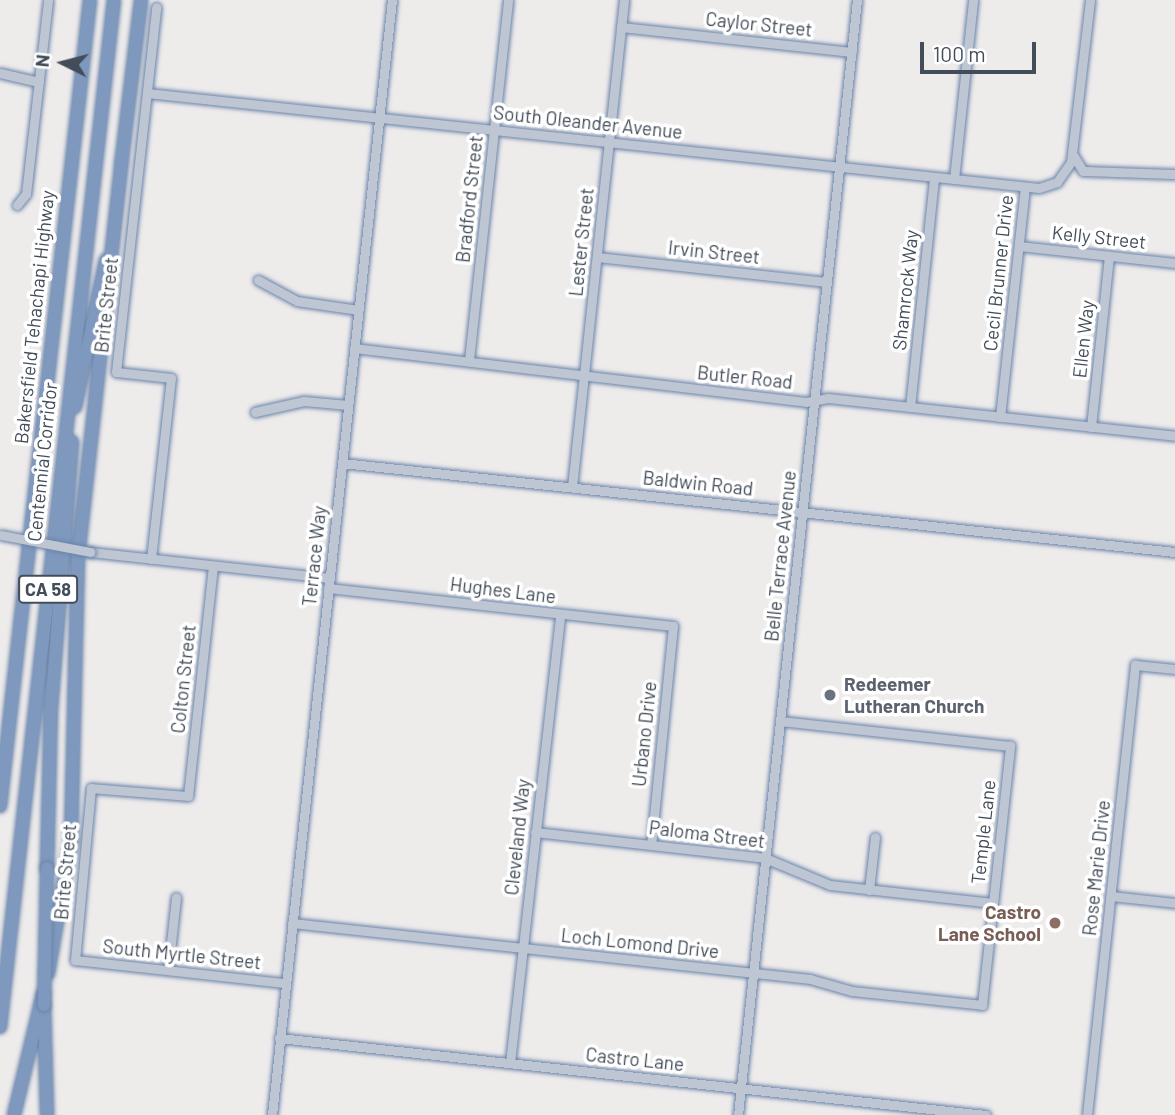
<!DOCTYPE html>
<style>
body{margin:0}
#map{position:relative;width:1175px;height:1115px;overflow:hidden;background:#eeebeb;font-family:Barlow,sans-serif}
div>[style]{position:absolute}
.roads{filter:drop-shadow(0 0 2px #6a84aa) drop-shadow(0 0 2px #6a84aa)}
.minor>*{height:9px;margin:-4.5px;padding:0 4.5px;transform-origin:4.5px;border-radius:4.5px;background:#bdc6d2}
.highway>*{height:12px;margin:-6px;padding:0 6px;transform-origin:6px;border-radius:6px;background:#7f99be}
.bridges{filter:drop-shadow(0 0 2px #6a84aa) drop-shadow(0 0 2px #6a84aa)}
.minor-bridge>*{height:9px;margin:-4.5px;padding:0 4.5px;transform-origin:4.5px;border-radius:4.5px;background:#bdc6d2}
.highway-bridge>*{height:12px;margin:-6px;padding:0 6px;transform-origin:6px;border-radius:6px;background:#7f99be}
.dots>*{width:19px;height:19px;translate:-50% -50%;box-sizing:border-box;border:4px solid #fff;border-radius:50%}
span{translate:-50% -50%;white-space:nowrap;text-align:center;line-height:1.15;-webkit-text-stroke:7px #fff;paint-order:stroke}
.shield-label span{padding:2px 5px;background:#fff;border:2px solid;border-radius:5px;-webkit-text-stroke-width:0}
.shield-label{font-size:18px;color:#434d59;font-weight:700}
.street-label{font-size:19px;color:#434d59}
.worship-label{font-size:19px;color:#5b616d;font-weight:700}
.left{translate:0 -50%;text-align:left}
.education-label{font-size:19px;color:#785e54;font-weight:700}
.right{translate:-100% -50%;text-align:right}
.north{position:absolute;left:28px;top:28px;width:70px;height:70px;-webkit-text-stroke:5px #fff;paint-order:stroke;rotate:276deg;font-size:19px;font-weight:700;line-height:28px;text-align:center;color:#434d59}
.north::after{content:'';display:block;margin:auto;width:24px;height:32px;background:#434d59;clip-path:polygon(50% 0,100% 100%,50% 72%,0 100%)}
.scale{position:absolute;left:920px;top:42px;width:116px;height:32px;box-sizing:border-box;border:4px solid #434d59;border-top:0;padding-left:9px;font-size:21px;line-height:24px;white-space:nowrap;color:#434d59;-webkit-text-stroke:5px #fff;paint-order:stroke}
</style>
<div id="map">
<div class="roads">
<div class="minor">
<i style="left:621px;top:27px;width:232px;rotate:6.2deg"></i>
<i style="left:0;top:73px;width:40px;rotate:13deg"></i>
<i style="left:147px;top:93px;width:897px;rotate:6.08deg"></i>
<i style="left:1039px;top:188px;width:19px;rotate:-18deg"></i>
<i style="left:1057px;top:182px;width:24px;rotate:-55deg"></i>
<i style="left:1071px;top:162px;width:163px;rotate:-83.3deg"></i>
<i style="left:1073px;top:155px;width:19px;rotate:58deg"></i>
<i style="left:1083px;top:171px;width:92px;rotate:1.9deg"></i>
<i style="left:954px;top:179px;width:180px;rotate:-83.9deg"></i>
<i style="left:17px;top:205px;width:14px;rotate:-51deg"></i>
<i style="left:26px;top:194px;width:195px;rotate:-83.5deg"></i>
<i style="left:1019px;top:246px;width:157px;rotate:6.2deg"></i>
<i style="left:597px;top:257px;width:231px;rotate:6.2deg"></i>
<i style="left:258px;top:280px;width:44px;rotate:28.3deg"></i>
<i style="left:297px;top:301px;width:62px;rotate:8.4deg"></i>
<i style="left:354px;top:348px;width:455px;rotate:6.8deg"></i>
<i style="left:806px;top:402px;width:22px;rotate:-10deg"></i>
<i style="left:828px;top:398px;width:349px;rotate:6.2deg"></i>
<i style="left:469px;top:360px;width:362px;rotate:-83.8deg"></i>
<i style="left:910px;top:407px;width:231px;rotate:-84deg"></i>
<i style="left:255px;top:412px;width:50px;rotate:-12.7deg"></i>
<i style="left:304px;top:401px;width:44px;rotate:5.2deg"></i>
<i style="left:1000px;top:417px;width:231px;rotate:-83.8deg"></i>
<i style="left:1091px;top:427px;width:172px;rotate:-84deg"></i>
<i style="left:342px;top:463px;width:838px;rotate:6.1deg"></i>
<i style="left:572px;top:487px;width:490px;rotate:-83.9deg"></i>
<i style="left:90px;top:552px;width:241px;rotate:6.2deg"></i>
<i style="left:151px;top:559px;width:182px;rotate:-83.7deg"></i>
<i style="left:171px;top:378px;width:55px;rotate:-173.8deg"></i>
<i style="left:116px;top:372px;width:367px;rotate:-83.7deg"></i>
<i style="left:213px;top:566px;width:231px;rotate:96.2deg"></i>
<i style="left:188px;top:796px;width:97px;rotate:-175.3deg"></i>
<i style="left:91px;top:788px;width:173px;rotate:95.3deg"></i>
<i style="left:75px;top:960px;width:211px;rotate:6.3deg"></i>
<i style="left:328px;top:588px;width:347px;rotate:6.3deg"></i>
<i style="left:673px;top:626px;width:220px;rotate:95.7deg"></i>
<i style="left:535px;top:832px;width:231px;rotate:6.4deg"></i>
<i style="left:765px;top:858px;width:70px;rotate:22.6deg"></i>
<i style="left:830px;top:885px;width:164px;rotate:6.3deg"></i>
<i style="left:869px;top:890px;width:53px;rotate:-83.5deg"></i>
<i style="left:1111px;top:896px;width:64px;rotate:6.2deg"></i>
<i style="left:292px;top:923px;width:521px;rotate:6.17deg"></i>
<i style="left:810px;top:979px;width:44px;rotate:15.9deg"></i>
<i style="left:852px;top:991px;width:131px;rotate:6.1deg"></i>
<i style="left:982px;top:1005px;width:261px;rotate:-83.8deg"></i>
<i style="left:1010px;top:746px;width:231px;rotate:-173.8deg"></i>
<i style="left:168px;top:970px;width:73px;rotate:-83.7deg"></i>
<i style="left:279px;top:1038px;width:711px;rotate:6.22deg"></i>
<i style="left:510px;top:1063px;width:451px;rotate:-83.6deg"></i>
<i style="left:272px;top:1115px;width:1121px;rotate:-83.86deg"></i>
<i style="left:738px;top:1115px;width:1121px;rotate:-83.91deg"></i>
<i style="left:1087px;top:1115px;width:453px;rotate:-83.9deg"></i>
<i style="left:1135px;top:665px;width:40px;rotate:5.7deg"></i>
</div>
<div class="highway">
<i style="left:121px;top:166px;width:167px;rotate:-83.1deg"></i>
<i style="left:75px;top:407px;width:150px;rotate:-78.1deg"></i>
<i style="left:0;top:806px;width:811px;rotate:-83.63deg"></i>
<i style="left:47px;top:868px;width:159px;rotate:-88.6deg"></i>
<i style="left:51px;top:709px;width:268px;rotate:-85.5deg"></i>
<i style="left:48px;top:973px;width:134px;rotate:-80.1deg"></i>
<i style="left:71px;top:841px;width:284px;rotate:-88.6deg"></i>
<i style="left:78px;top:557px;width:400px;rotate:-83.7deg"></i>
<i style="left:44px;top:1005px;width:110px;rotate:88.4deg"></i>
<i style="left:0;top:1027px;width:1033px;rotate:-83.67deg"></i>
<i style="left:14px;top:1115px;width:124px;rotate:-76.5deg"></i>
</div>
</div>
<div class="bridges">
<div class="minor-bridge">
<i style="left:1px;top:535px;width:91px;rotate:10.8deg"></i>
</div>
<div class="highway-bridge">
<i style="left:44px;top:1005px;width:137px;rotate:-88.7deg"></i>
</div>
</div>
<div class="dots">
<i style="left:830px;top:695px;background:#6b7280"></i>
<i style="left:1055px;top:923px;background:#8d6e63"></i>
</div>
<div class="shield-label">
<span style="left:48px;top:589px">CA 58</span>
</div>
<div class="street-label">
<span style="left:759px;top:24px;rotate:6deg">Caylor Street</span>
<span style="left:588px;top:122px;rotate:6deg">South Oleander Avenue</span>
<span style="left:469px;top:199px;rotate:-84deg">Bradford Street</span>
<span style="left:1099px;top:237px;rotate:6deg">Kelly Street</span>
<span style="left:581px;top:242px;rotate:-84deg">Lester Street</span>
<span style="left:714px;top:252px;rotate:6deg">Irvin Street</span>
<span style="left:998px;top:273px;rotate:-84deg">Cecil Brunner Drive</span>
<span style="left:905px;top:290px;rotate:-84deg">Shamrock Way</span>
<span style="left:106px;top:305px;rotate:-84deg">Brite Street</span>
<span style="left:34px;top:317px;rotate:-84deg">Bakersfield Tehachapi Highway</span>
<span style="left:1083px;top:339px;rotate:-84deg">Ellen Way</span>
<span style="left:745px;top:377px;rotate:6deg">Butler Road</span>
<span style="left:42px;top:462px;rotate:-84deg">Centennial Corridor</span>
<span style="left:698px;top:483px;rotate:6deg">Baldwin Road</span>
<span style="left:314px;top:556px;rotate:-84deg">Terrace Way</span>
<span style="left:780px;top:556px;rotate:-84deg">Belle Terrace Avenue</span>
<span style="left:503px;top:590px;rotate:7deg">Hughes Lane</span>
<span style="left:183px;top:679px;rotate:-84deg">Colton Street</span>
<span style="left:644px;top:734px;rotate:-84deg">Urbano Drive</span>
<span style="left:983px;top:832px;rotate:-84deg">Temple Lane</span>
<span style="left:707px;top:834px;rotate:7deg">Paloma Street</span>
<span style="left:517px;top:837px;rotate:-84deg">Cleveland Way</span>
<span style="left:1096px;top:868px;rotate:-84deg">Rose Marie Drive</span>
<span style="left:65px;top:872px;rotate:-85deg">Brite Street</span>
<span style="left:640px;top:943px;rotate:6deg">Loch Lomond Drive</span>
<span style="left:182px;top:954px;rotate:6deg">South Myrtle Street</span>
<span style="left:635px;top:1059px;rotate:6deg">Castro Lane</span>
</div>
<div class="worship-label">
<span class="left" style="left:844px;top:695px">Redeemer<br>Lutheran Church</span>
</div>
<div class="education-label">
<span class="right" style="left:1041px;top:923px">Castro<br>Lane School</span>
</div>
<div class="north">N</div>
<div class="scale">100 m</div>
</div>
